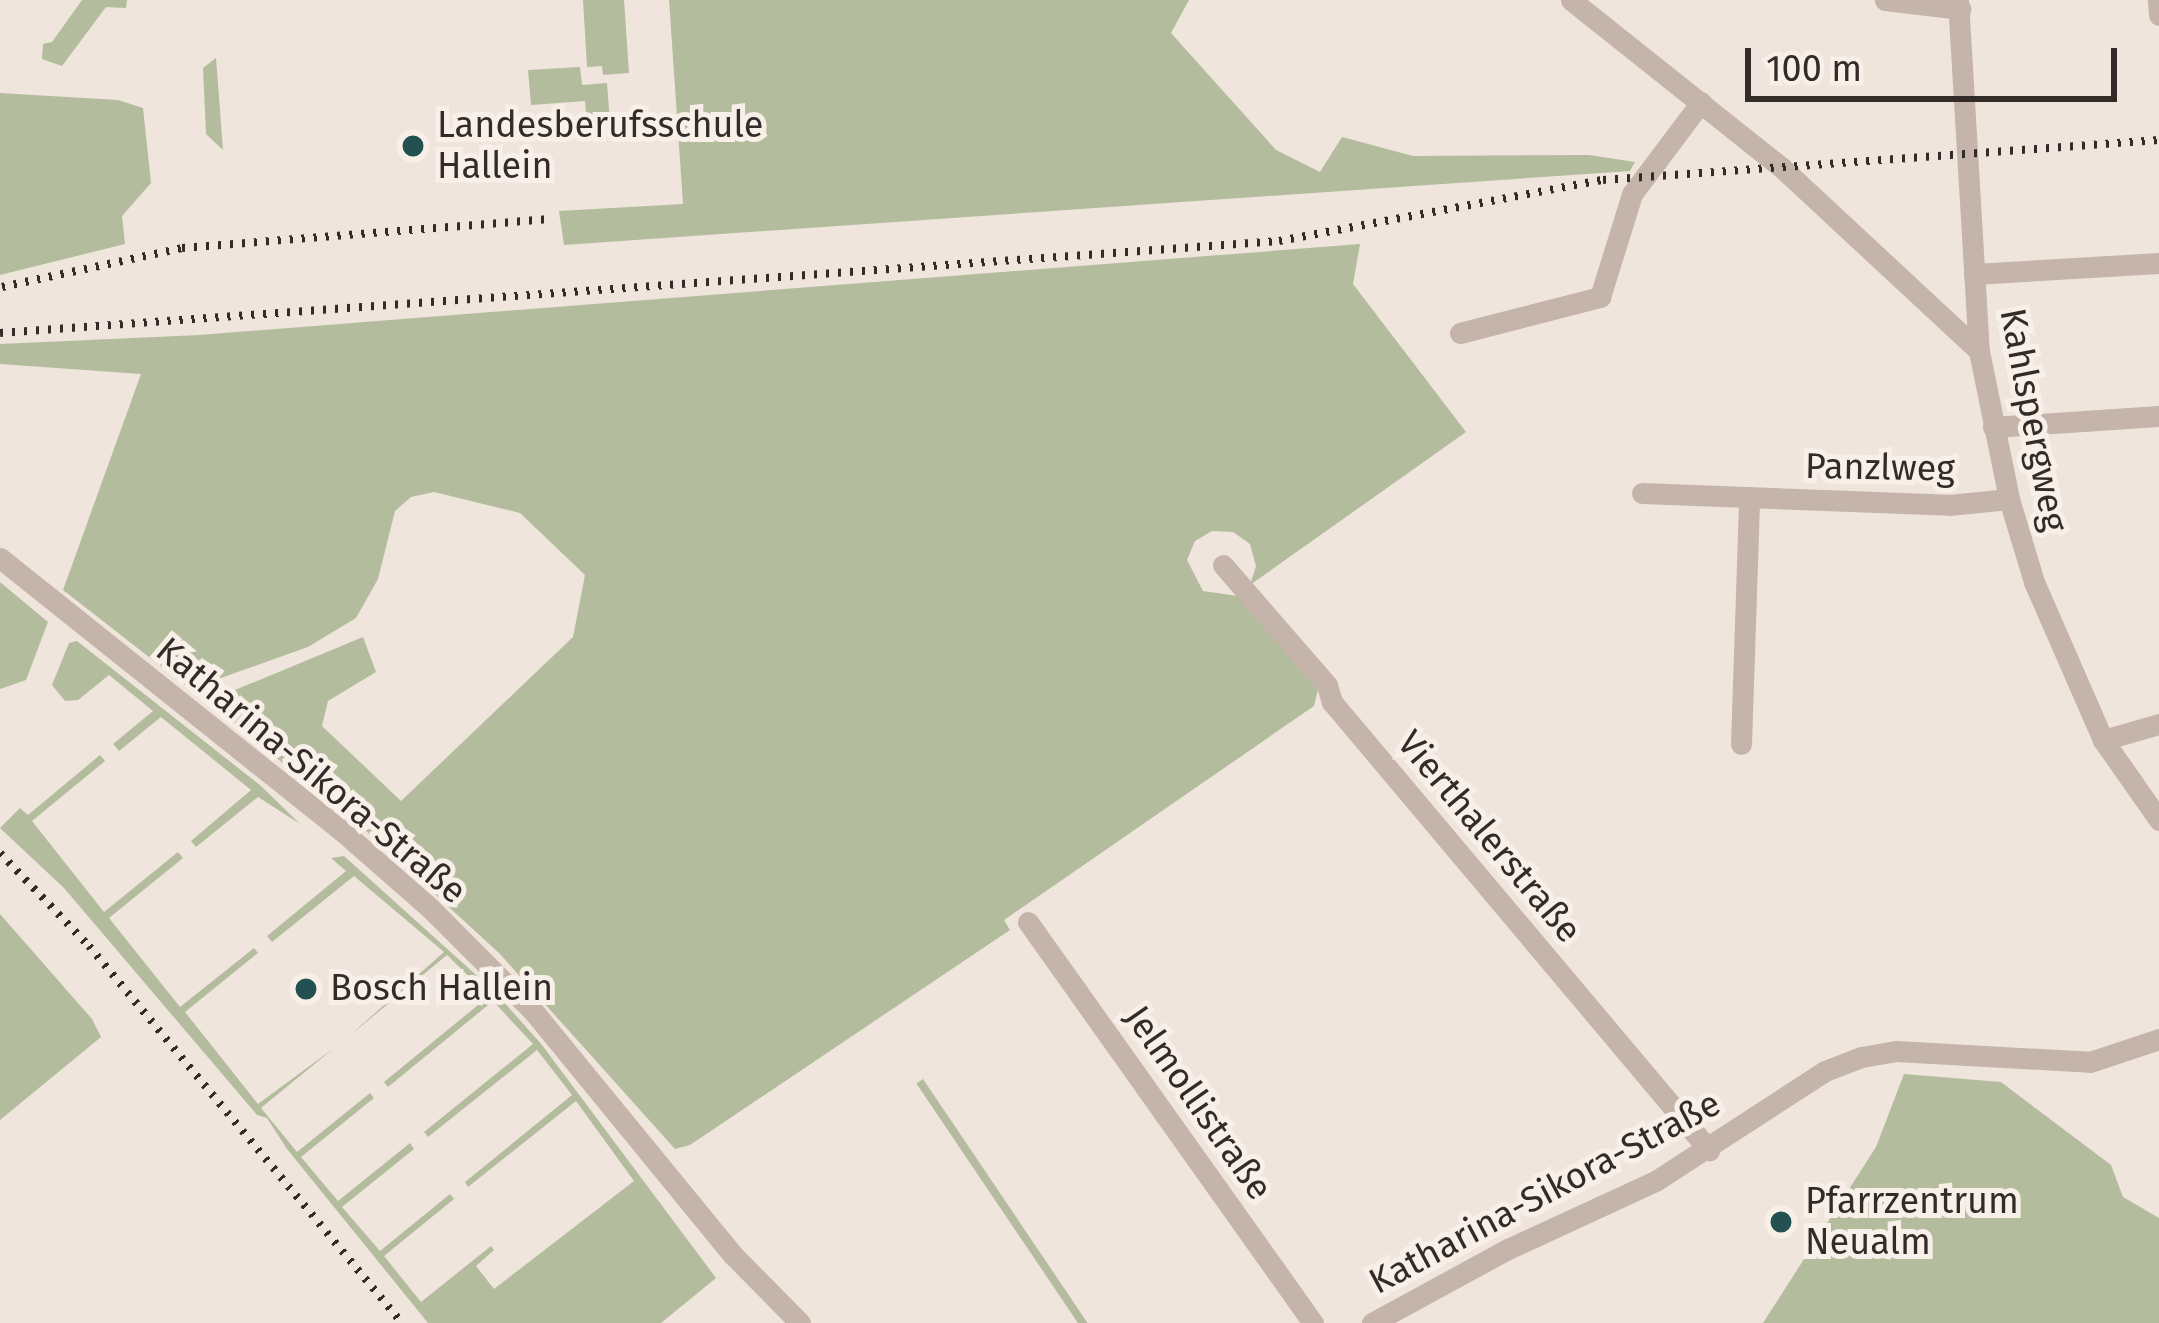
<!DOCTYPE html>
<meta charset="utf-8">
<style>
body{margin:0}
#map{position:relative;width:2159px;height:1323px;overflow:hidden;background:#efe5dc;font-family:"Fira Sans",sans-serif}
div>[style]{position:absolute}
.green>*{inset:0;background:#b4bc9e;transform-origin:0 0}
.street>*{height:21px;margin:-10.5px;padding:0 10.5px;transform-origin:10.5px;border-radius:10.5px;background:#c5b4aa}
.rail>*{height:8px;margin-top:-4px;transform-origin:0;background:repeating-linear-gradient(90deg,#332b28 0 3px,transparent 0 12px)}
.dots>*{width:33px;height:33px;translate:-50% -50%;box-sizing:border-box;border:6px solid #f7efe8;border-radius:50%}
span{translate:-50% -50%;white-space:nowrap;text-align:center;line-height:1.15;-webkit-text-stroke:10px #f7efe8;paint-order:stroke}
.poi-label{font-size:36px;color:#332b28}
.left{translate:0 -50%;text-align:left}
.street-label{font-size:36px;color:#332b28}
.scale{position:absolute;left:1745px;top:48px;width:372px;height:54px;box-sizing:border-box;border:6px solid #332b28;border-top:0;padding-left:15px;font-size:36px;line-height:42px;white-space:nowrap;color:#332b28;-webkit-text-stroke:9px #f7efe8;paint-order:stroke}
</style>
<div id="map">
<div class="green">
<i style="clip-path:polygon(82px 0,127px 0,126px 8px,106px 7px,62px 66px,42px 59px,43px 44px,52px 42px)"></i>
<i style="clip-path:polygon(583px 0,624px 0,629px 73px,603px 75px,602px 66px,587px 67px)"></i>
<i style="clip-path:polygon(669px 0,1189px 0,1171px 33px,1276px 150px,1320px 172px,1342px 137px,1413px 156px,1589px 155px,1635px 162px,1630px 171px,564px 245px,559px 211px,683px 204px)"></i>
<i style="clip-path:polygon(216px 58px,223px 150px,206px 134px,203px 68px)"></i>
<i style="clip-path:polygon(580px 67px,582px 85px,607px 83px,610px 124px,587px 126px,585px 101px,531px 105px,528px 70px)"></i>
<i style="clip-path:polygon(0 93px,118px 100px,143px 108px,151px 183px,122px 216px,125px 244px,0 275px)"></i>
<i style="clip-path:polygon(1360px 244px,1353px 284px,1466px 432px,1250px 585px,1256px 566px,1250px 544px,1233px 532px,1212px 531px,1195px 541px,1187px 560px,1203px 591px,1238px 596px,1318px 689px,1314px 706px,1004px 920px,1010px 930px,690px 1145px,675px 1149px,500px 954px,352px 818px,206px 702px,363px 637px,376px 672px,328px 701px,322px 726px,401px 801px,573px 637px,585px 575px,520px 513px,434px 492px,411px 497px,395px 511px,378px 579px,356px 618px,308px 647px,190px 689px,63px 590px,141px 374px,0 364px,0 344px,199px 335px)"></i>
<i style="clip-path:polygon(0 582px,48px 622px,26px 680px,0 689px)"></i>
<i style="clip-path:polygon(77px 641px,261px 786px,300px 824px,258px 797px,196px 847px,191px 841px,251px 790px,161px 717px,119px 751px,113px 744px,153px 711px,109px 675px,78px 700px,65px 701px,52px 685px,69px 643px)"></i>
<i style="clip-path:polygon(100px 755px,105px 761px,32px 821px,104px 912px,178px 852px,183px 858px,109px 918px,180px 1007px,254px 948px,258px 953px,185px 1012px,258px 1104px,334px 1048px,261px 1108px,297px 1152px,370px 1093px,374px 1098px,301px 1157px,338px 1201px,410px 1143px,414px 1149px,342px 1207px,380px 1251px,450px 1194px,454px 1199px,384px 1256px,421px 1302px,491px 1246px,494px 1250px,476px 1266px,494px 1289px,634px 1181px,576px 1101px,468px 1187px,465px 1182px,572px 1095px,537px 1050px,428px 1137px,424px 1132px,533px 1044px,493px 1001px,388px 1087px,384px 1082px,489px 996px,447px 955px,348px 1037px,444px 952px,354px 876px,272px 942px,267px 936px,346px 871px,331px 858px,344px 856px,495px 992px,542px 1045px,716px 1278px,661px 1323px,428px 1323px,287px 1149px,267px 1118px,257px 1115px,64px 888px,0 828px,20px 808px,28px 815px)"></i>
<i style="clip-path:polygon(0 914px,92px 1019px,101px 1037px,0 1120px)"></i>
<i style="clip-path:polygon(1904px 1074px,2001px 1082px,2111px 1165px,2123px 1197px,2159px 1218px,2159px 1323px,1763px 1323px,1876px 1147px)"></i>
<i style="left:923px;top:1079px;width:295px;height:8px;rotate:56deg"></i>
</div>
<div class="street">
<i style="left:1571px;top:0;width:267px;rotate:38.5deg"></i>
<i style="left:1780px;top:166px;width:272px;rotate:42.9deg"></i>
<i style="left:1885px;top:0;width:76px;rotate:6.8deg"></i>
<i style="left:1958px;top:0;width:352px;rotate:86.6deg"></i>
<i style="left:1979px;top:351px;width:151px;rotate:78.5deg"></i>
<i style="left:2009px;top:499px;width:87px;rotate:73.2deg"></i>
<i style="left:2034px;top:582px;width:172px;rotate:66.4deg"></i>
<i style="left:2103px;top:740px;width:98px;rotate:55deg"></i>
<i style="left:2158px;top:0;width:15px;rotate:86deg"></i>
<i style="left:1974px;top:274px;width:185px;rotate:-3.4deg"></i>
<i style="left:1460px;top:333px;width:145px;rotate:-14.4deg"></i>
<i style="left:1600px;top:297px;width:108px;rotate:-72.7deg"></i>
<i style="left:1632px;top:194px;width:115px;rotate:-53.1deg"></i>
<i style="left:1993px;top:427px;width:166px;rotate:-3.8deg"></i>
<i style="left:1642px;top:493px;width:307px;rotate:2.2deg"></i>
<i style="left:1949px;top:505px;width:60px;rotate:-5.7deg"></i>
<i style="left:0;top:558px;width:436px;rotate:38.6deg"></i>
<i style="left:341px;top:830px;width:118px;rotate:41.2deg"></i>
<i style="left:430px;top:908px;width:147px;rotate:45deg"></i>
<i style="left:534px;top:1012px;width:315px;rotate:50.7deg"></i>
<i style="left:734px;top:1256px;width:94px;rotate:45.4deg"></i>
<i style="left:1223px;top:565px;width:159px;rotate:49.1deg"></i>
<i style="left:1327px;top:685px;width:18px;rotate:74deg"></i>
<i style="left:1332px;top:702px;width:586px;rotate:49.92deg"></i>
<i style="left:2103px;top:740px;width:58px;rotate:-15.9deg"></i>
<i style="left:1741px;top:744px;width:247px;rotate:-88.1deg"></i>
<i style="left:1028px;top:922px;width:492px;rotate:54.6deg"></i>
<i style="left:1372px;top:1323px;width:155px;rotate:-28.6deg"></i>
<i style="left:1508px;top:1249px;width:164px;rotate:-24.8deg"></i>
<i style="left:1657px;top:1180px;width:200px;rotate:-33deg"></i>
<i style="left:1825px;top:1071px;width:40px;rotate:-21deg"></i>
<i style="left:1862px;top:1057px;width:35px;rotate:-10deg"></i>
<i style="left:1896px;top:1051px;width:194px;rotate:3.2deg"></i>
<i style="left:2090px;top:1062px;width:73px;rotate:-18.4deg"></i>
</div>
<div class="rail">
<i style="left:2px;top:287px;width:184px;rotate:-12.2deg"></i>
<i style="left:182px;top:248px;width:372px;rotate:-4.5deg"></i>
<i style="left:0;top:333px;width:1282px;rotate:-4.11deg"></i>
<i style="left:1279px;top:241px;width:330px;rotate:-10.7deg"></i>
<i style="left:1603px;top:180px;width:557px;rotate:-4.11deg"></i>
<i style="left:0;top:853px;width:129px;rotate:46.3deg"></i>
<i style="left:89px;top:946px;width:490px;rotate:50.3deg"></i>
</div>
<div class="dots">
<i style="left:413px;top:146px;background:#235050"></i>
<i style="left:306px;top:989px;background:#235050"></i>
<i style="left:1781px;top:1222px;background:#235050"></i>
</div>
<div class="poi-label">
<span class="left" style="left:437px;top:146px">Landesberufsschule<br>Hallein</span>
<span class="left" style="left:330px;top:989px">Bosch Hallein</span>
<span class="left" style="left:1805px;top:1222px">Pfarrzentrum<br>Neualm</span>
</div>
<div class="street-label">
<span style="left:2033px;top:420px;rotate:79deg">Kahlspergweg</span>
<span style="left:1880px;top:468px;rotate:1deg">Panzlweg</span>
<span style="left:311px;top:771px;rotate:40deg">Katharina-Sikora-Straße</span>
<span style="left:1489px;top:837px;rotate:50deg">Vierthalerstraße</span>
<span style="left:1198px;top:1103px;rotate:55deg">Jelmollistraße</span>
<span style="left:1545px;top:1193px;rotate:-28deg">Katharina-Sikora-Straße</span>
</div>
<div class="scale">100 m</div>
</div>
